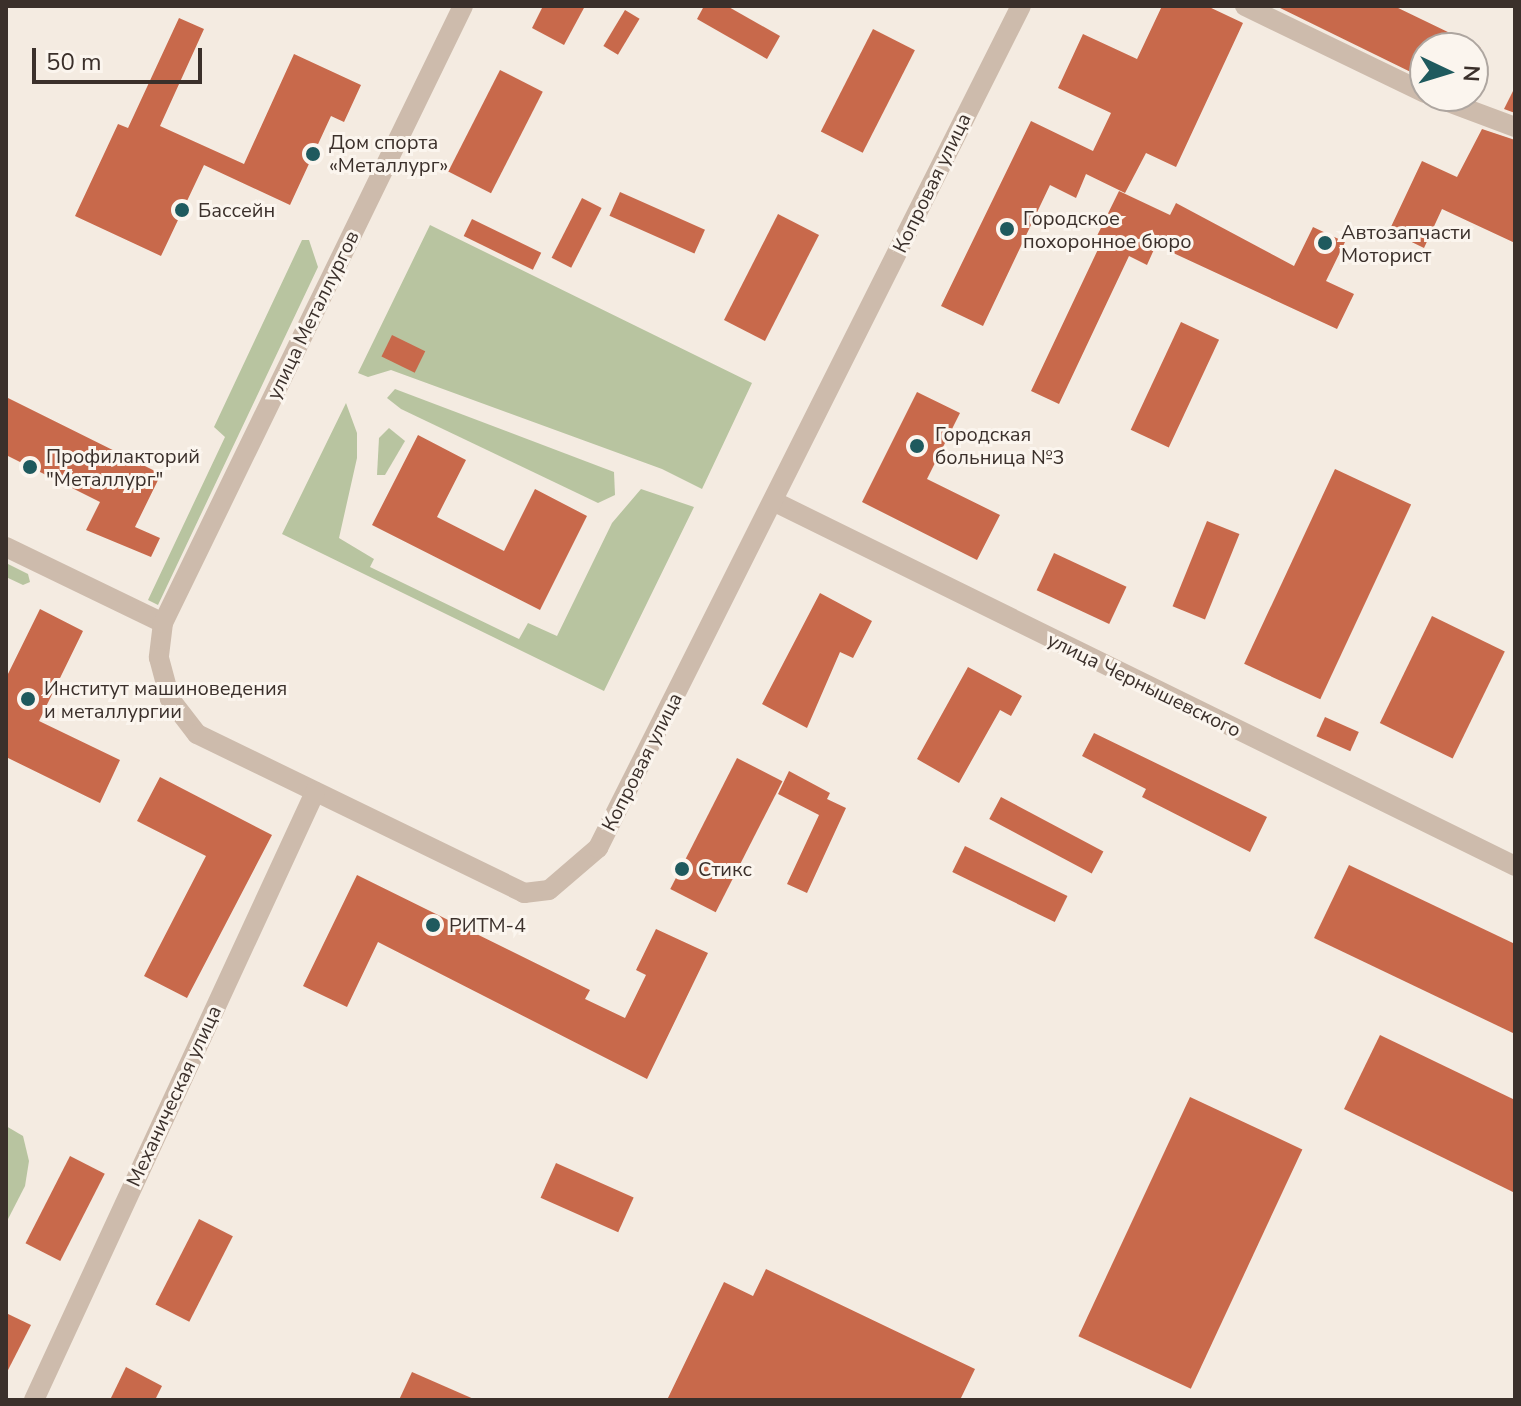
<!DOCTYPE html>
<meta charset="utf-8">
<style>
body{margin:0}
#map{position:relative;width:1521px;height:1406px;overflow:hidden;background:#f4ebe1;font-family:"Nunito Sans",sans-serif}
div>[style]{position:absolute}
.green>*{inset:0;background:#b8c4a0}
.building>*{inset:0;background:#c8694b;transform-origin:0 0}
.street>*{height:20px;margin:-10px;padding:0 10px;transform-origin:10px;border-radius:10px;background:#cdbbac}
.dots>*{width:22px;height:22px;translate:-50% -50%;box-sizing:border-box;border:4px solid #fbf5ee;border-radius:50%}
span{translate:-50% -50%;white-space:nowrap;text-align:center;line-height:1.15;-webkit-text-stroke:6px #fbf5ee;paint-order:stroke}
.poi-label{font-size:20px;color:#3b302b}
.left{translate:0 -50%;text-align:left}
.street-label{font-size:20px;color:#3b302b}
.frame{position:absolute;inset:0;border:8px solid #3b302b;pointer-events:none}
.north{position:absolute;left:1409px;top:32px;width:80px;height:80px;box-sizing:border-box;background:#fbf5ee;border:2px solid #aea6a0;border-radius:50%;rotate:94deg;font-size:22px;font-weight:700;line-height:32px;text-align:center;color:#3b302b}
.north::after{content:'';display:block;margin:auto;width:28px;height:36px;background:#1f5a5e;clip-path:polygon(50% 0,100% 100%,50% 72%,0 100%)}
.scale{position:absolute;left:32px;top:48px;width:170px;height:36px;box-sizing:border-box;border:4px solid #3b302b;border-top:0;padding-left:10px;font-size:24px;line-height:28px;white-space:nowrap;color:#3b302b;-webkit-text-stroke:6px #fbf5ee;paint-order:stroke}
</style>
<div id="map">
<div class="green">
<i style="clip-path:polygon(430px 225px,752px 383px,702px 489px,662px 469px,391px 370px,368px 377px,358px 373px)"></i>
<i style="clip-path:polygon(302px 240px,309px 240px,318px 267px,158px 605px,148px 600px,225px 437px,214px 427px)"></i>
<i style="clip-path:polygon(395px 389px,614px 472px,615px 495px,598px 503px,401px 409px,387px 398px)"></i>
<i style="clip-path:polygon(346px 403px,357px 433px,357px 458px,339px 538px,374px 559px,370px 567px,519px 639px,528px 623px,557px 636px,612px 523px,641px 489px,694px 507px,604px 691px,282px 534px)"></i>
<i style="clip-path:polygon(389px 428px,405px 441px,385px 475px,377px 475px,379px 438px)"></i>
<i style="clip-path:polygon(6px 563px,28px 574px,30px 582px,23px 585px,6px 577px)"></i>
<i style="clip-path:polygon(6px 1126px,23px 1136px,29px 1161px,25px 1186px,6px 1223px)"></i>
</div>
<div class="building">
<i style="clip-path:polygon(543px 6px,585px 6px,564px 45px,532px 28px)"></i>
<i style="clip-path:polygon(704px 6px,727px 6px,780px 36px,767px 59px,697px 19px)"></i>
<i style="clip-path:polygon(1162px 6px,1207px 6px,1243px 23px,1176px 167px,1146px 153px,1125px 193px,1086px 174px,1076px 198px,1050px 185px,983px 326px,941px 306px,1031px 121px,1093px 151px,1111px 113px,1058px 88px,1083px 34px,1137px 59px)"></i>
<i style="clip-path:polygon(1276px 6px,1394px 6px,1481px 48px,1425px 48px,1425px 79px)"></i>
<i style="left:625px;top:10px;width:17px;height:42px;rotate:31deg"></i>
<i style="clip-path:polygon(179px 18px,204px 29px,160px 126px,244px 164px,294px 54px,361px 85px,344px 122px,331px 116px,290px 205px,204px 165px,161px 256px,75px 216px,118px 124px,128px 128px)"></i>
<i style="left:873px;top:29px;width:47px;height:115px;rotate:27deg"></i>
<i style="left:500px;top:70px;width:48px;height:114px;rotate:27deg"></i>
<i style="clip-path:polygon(1515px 87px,1515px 113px,1504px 109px)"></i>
<i style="clip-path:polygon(1482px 129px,1515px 140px,1515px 243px,1442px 209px,1424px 248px,1389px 231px,1422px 161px,1457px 177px)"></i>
<i style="clip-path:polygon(1119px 191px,1170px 215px,1176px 203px,1294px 266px,1313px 227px,1345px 242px,1326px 281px,1354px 294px,1337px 329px,1156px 245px,1147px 265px,1129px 256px,1059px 404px,1031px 391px,1101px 243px,1095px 240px)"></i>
<i style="left:620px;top:192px;width:93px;height:26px;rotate:24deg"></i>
<i style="left:582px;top:198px;width:22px;height:67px;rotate:27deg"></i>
<i style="left:778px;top:214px;width:46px;height:119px;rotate:27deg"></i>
<i style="left:472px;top:219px;width:77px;height:19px;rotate:26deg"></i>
<i style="left:1181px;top:322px;width:42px;height:119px;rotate:25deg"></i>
<i style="left:392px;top:335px;width:37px;height:24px;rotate:26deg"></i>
<i style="clip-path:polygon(917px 392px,960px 413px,927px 479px,1000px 515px,977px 560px,862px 502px)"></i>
<i style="clip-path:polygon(6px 397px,161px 474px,135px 527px,160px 538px,151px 557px,86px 530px,100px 502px,6px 455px)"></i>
<i style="clip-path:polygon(418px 435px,466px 460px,437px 517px,504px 551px,535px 489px,587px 516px,540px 610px,372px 525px)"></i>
<i style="left:1335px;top:469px;width:84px;height:215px;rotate:25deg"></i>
<i style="left:1207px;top:521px;width:35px;height:92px;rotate:22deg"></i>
<i style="left:1054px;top:553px;width:80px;height:41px;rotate:25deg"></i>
<i style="clip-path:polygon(820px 593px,872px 621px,853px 658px,840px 652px,807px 728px,762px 704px)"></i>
<i style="clip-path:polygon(40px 609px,83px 631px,39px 721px,120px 760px,100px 803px,6px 757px,6px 678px)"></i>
<i style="left:1432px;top:616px;width:81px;height:119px;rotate:26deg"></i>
<i style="clip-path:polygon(968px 667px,1022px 696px,1011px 716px,1000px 710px,959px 783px,917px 759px)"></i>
<i style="left:1325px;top:717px;width:37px;height:21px;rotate:24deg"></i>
<i style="clip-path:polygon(1094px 733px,1267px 817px,1250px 852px,1142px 797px,1146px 789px,1082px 756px)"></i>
<i style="left:737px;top:758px;width:51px;height:147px;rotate:27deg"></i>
<i style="clip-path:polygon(789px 771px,830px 793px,827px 799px,846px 808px,807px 893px,787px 884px,819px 815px,778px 794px)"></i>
<i style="clip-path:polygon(160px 777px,272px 835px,187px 998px,144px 976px,206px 856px,137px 821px)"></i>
<i style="left:1001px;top:797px;width:116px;height:25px;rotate:28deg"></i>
<i style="left:965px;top:846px;width:114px;height:29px;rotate:26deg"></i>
<i style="clip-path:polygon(1349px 865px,1515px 944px,1515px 1034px,1314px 938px)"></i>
<i style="clip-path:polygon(357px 875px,590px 990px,585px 999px,625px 1018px,646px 975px,636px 970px,656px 929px,708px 953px,647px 1079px,378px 942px,347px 1007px,303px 986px)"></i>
<i style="clip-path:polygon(1380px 1035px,1515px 1100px,1515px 1193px,1344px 1109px)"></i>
<i style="left:1190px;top:1097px;width:124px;height:264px;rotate:25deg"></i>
<i style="left:70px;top:1156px;width:39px;height:98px;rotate:27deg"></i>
<i style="left:556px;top:1163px;width:85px;height:38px;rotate:24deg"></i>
<i style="left:199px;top:1219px;width:38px;height:96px;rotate:27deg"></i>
<i style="clip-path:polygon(766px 1269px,975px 1369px,960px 1400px,667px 1400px,724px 1282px,753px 1296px)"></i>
<i style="clip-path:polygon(6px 1313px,31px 1325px,6px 1374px)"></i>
<i style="clip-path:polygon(126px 1367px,162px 1386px,155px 1400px,110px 1400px)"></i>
<i style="clip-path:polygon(412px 1372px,476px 1400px,399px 1400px)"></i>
</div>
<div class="street">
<i style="left:1245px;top:6px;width:200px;rotate:25.8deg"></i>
<i style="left:1432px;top:96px;width:89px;rotate:20.5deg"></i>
<i style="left:775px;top:502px;width:825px;rotate:26.19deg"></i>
<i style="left:6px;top:547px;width:174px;rotate:25.8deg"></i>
<i style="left:163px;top:623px;width:35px;rotate:97deg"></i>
<i style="left:159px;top:658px;width:42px;rotate:75deg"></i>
<i style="left:170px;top:699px;width:44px;rotate:52.4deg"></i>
<i style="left:197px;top:734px;width:364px;rotate:25.9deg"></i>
<i style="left:524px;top:893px;width:25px;rotate:-7deg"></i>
<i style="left:549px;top:890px;width:65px;rotate:-40.6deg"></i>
<i style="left:598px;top:848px;width:942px;rotate:-63.33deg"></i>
<i style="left:163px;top:623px;width:686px;rotate:-64.07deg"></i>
<i style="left:34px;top:1400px;width:670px;rotate:-65.19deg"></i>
</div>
<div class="dots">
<i style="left:313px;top:154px;background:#1f5a5e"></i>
<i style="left:182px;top:210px;background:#1f5a5e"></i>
<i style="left:1007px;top:229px;background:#1f5a5e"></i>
<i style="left:1325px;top:243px;background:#1f5a5e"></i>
<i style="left:917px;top:446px;background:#1f5a5e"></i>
<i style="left:30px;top:467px;background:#1f5a5e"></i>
<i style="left:28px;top:699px;background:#1f5a5e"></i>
<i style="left:682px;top:869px;background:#1f5a5e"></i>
<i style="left:433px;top:925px;background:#1f5a5e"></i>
</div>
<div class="poi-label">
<span class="left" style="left:329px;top:154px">Дом спорта<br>«Металлург»</span>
<span class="left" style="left:198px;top:210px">Бассейн</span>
<span class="left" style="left:1023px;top:230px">Городское<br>похоронное бюро</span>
<span class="left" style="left:1341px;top:244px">Автозапчасти<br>Моторист</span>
<span class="left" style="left:935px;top:446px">Городская<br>больница №3</span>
<span class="left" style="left:46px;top:468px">Профилакторий<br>"Металлург"</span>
<span class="left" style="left:44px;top:700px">Институт машиноведения<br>и металлургии</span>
<span class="left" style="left:698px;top:869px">Стикс</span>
<span class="left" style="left:449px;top:925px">РИТМ-4</span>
</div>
<div class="street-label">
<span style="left:932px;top:183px;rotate:-64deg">Копровая улица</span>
<span style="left:313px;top:315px;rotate:-64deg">улица Металлургов</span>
<span style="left:1144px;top:685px;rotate:26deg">улица Чернышевского</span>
<span style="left:642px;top:762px;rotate:-63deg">Копровая улица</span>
<span style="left:174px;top:1096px;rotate:-65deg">Механическая улица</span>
</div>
<div class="frame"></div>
<div class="north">N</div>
<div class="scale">50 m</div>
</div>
